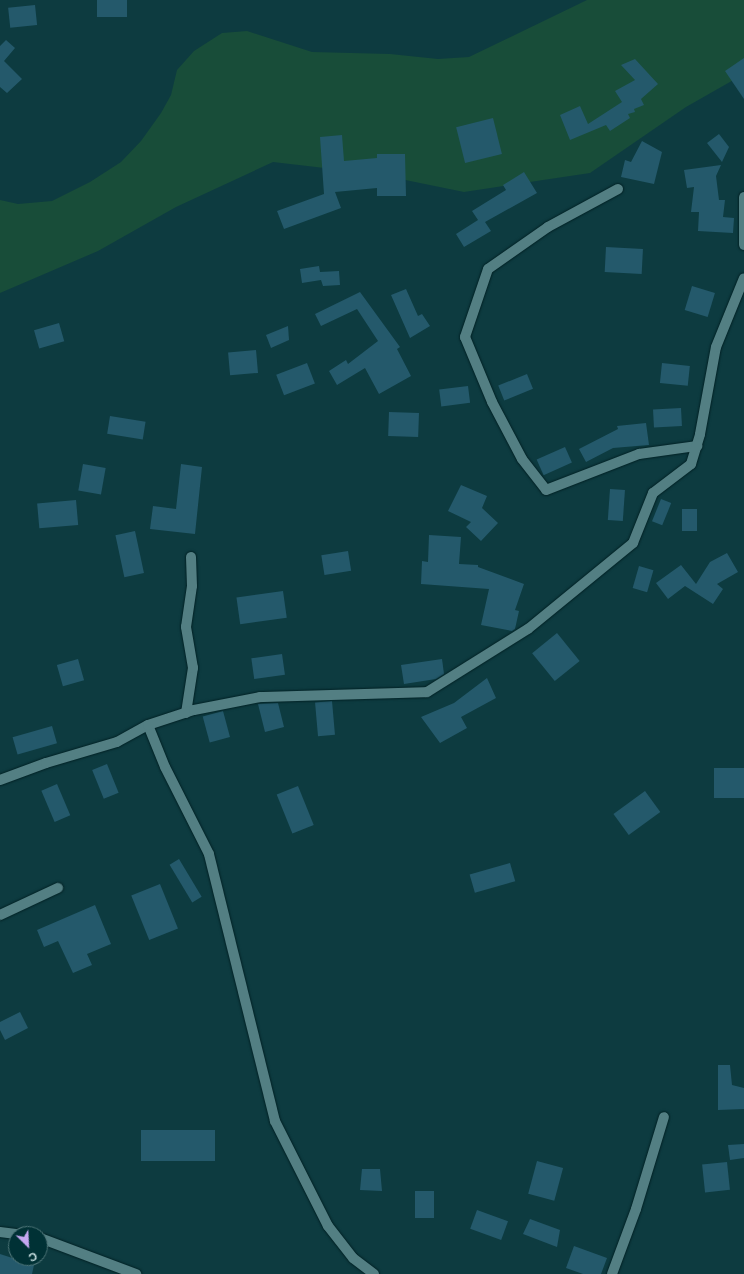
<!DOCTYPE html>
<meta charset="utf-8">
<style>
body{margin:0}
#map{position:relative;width:744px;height:1274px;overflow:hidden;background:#0d3b40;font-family:"Work Sans",sans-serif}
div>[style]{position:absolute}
.green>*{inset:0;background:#184d39}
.building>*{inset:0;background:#24596b;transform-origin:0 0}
.roads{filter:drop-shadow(0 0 1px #002124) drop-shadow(0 0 1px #002124)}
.minor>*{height:10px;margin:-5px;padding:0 5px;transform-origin:5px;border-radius:5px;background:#537f83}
span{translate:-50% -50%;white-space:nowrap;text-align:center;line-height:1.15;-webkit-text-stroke:3px #003135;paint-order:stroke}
.north{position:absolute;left:8px;top:1226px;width:40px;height:40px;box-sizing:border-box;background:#003135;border:1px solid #50777a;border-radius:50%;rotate:156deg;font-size:11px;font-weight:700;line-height:16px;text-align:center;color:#c9e0e2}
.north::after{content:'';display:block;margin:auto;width:14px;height:18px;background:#c5a7f1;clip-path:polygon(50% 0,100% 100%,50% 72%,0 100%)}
</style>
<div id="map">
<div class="green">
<i style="clip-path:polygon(587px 0,744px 0,744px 74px,686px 107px,590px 173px,464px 192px,376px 174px,273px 162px,176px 207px,98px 251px,0 293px,0 200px,18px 204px,52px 201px,90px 182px,121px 162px,141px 141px,161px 113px,171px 95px,177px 70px,194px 51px,222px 33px,247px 31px,312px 52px,390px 54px,438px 59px,469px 57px)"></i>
</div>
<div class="building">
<i style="left:97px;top:0;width:30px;height:17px"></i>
<i style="left:35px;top:5px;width:20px;height:27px;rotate:84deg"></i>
<i style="clip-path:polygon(6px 40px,15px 48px,4px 61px,22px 79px,7px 93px,0 87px,0 46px)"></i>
<i style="clip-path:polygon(744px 58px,744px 99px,725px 71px)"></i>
<i style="clip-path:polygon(635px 59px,658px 84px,641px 99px,644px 105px,634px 109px,635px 112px,628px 114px,630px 118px,610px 131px,606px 125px,570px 140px,560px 115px,580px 106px,588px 124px,622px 102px,615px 91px,635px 80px,621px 65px)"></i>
<i style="left:493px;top:118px;width:37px;height:38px;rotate:76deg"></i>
<i style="clip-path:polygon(719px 134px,729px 147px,722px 162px,707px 143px)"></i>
<i style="clip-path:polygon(342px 135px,344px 161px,377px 158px,377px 154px,405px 154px,406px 196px,377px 196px,377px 188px,335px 192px,341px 208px,284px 229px,277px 211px,324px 194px,320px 137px)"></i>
<i style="clip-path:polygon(642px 141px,662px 152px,654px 184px,621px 177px,625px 160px,631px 162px)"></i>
<i style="clip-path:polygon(721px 165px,716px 176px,719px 200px,725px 200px,723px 217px,734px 218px,733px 233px,698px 231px,699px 212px,691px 212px,694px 187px,687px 188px,684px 170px)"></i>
<i style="clip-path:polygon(524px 172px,537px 193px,485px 222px,491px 231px,464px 247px,456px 234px,478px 220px,472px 211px,506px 190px,503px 185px)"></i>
<i style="left:606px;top:247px;width:37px;height:25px;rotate:3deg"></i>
<i style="clip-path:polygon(319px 266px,320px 272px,339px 271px,340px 285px,323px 286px,321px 280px,302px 283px,300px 269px)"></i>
<i style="left:692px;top:286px;width:24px;height:25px;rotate:17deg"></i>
<i style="clip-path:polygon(406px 289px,418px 316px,422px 314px,430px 326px,410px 338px,391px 295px)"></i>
<i style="clip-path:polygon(360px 292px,400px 347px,397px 349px,411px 376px,379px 394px,365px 368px,337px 385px,329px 371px,346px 360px,348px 364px,378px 341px,357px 309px,321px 326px,315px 314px)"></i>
<i style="left:59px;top:323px;width:19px;height:26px;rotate:74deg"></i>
<i style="clip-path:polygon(288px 326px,289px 340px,271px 348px,266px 335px)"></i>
<i style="left:256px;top:350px;width:23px;height:28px;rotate:85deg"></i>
<i style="left:307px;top:363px;width:22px;height:33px;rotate:69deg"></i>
<i style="left:662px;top:363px;width:28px;height:20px;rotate:6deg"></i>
<i style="left:527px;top:374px;width:16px;height:31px;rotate:68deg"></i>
<i style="left:468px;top:386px;width:17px;height:29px;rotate:83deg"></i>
<i style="left:681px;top:408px;width:18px;height:28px;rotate:87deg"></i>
<i style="left:389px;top:412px;width:30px;height:24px;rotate:2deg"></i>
<i style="left:110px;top:416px;width:36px;height:18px;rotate:9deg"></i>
<i style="clip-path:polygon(646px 423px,649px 445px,613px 448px,586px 462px,579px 449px,618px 429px,617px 426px)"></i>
<i style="left:565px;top:447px;width:17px;height:31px;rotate:66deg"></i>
<i style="left:83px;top:464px;width:23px;height:27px;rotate:10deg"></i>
<i style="clip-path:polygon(181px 464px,202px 467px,195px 534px,150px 529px,153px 506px,176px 509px)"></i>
<i style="clip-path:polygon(461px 485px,487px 496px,482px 508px,498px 523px,481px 541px,466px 527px,471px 522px,448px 511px)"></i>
<i style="left:610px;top:489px;width:15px;height:31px;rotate:4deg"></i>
<i style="left:661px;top:499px;width:11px;height:24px;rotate:22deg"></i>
<i style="left:76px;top:500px;width:25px;height:39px;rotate:85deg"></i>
<i style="left:682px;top:509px;width:15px;height:22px"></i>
<i style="left:135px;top:531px;width:43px;height:20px;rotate:78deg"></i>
<i style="clip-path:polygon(429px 535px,461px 537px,459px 564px,478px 565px,478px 567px,524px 584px,515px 610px,519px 611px,515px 629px,512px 631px,481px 625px,489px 589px,421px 584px,422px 561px,428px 562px)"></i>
<i style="left:348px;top:551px;width:20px;height:27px;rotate:81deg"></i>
<i style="clip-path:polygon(727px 553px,738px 572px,717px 584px,723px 589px,713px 604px,685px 586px,668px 599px,656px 583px,681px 565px,696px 584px,710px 562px)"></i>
<i style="left:639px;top:566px;width:15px;height:23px;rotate:16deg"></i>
<i style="left:283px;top:591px;width:27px;height:47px;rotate:82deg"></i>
<i style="left:557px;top:633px;width:36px;height:32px;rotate:51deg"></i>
<i style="left:282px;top:654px;width:21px;height:31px;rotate:82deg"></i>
<i style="left:78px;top:659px;width:22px;height:22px;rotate:74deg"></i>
<i style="clip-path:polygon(442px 659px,444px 674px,436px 679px,404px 684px,401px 665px)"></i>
<i style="clip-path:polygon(487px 678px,496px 698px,461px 717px,467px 728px,440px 743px,421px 717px,454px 703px)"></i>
<i style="left:332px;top:701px;width:34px;height:17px;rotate:85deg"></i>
<i style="clip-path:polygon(278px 703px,284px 727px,265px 732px,258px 704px)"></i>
<i style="left:223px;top:711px;width:27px;height:21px;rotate:75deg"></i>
<i style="left:52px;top:726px;width:18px;height:41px;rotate:74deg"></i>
<i style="left:107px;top:764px;width:31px;height:16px;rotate:68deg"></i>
<i style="left:744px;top:768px;width:30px;height:30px;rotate:90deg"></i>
<i style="left:57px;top:784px;width:34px;height:17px;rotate:67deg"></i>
<i style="left:298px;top:786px;width:42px;height:23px;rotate:68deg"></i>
<i style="left:645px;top:791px;width:26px;height:39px;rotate:54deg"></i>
<i style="left:179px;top:859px;width:44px;height:11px;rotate:59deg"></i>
<i style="left:510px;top:863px;width:19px;height:42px;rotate:74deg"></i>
<i style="left:160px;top:884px;width:48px;height:31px;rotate:68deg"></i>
<i style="clip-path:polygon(95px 905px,111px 944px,87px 954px,92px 965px,73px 973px,58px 941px,44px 947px,37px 930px)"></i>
<i style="clip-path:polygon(20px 1012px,28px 1028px,5px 1040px,0 1030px,0 1022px)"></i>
<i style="clip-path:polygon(718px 1065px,730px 1065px,732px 1085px,744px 1088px,744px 1109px,718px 1110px)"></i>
<i style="left:215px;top:1130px;width:31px;height:74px;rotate:90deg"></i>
<i style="clip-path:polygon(744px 1144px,744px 1158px,730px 1160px,728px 1145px)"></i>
<i style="left:537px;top:1161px;width:27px;height:34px;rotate:15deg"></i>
<i style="left:727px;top:1162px;width:28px;height:25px;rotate:84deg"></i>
<i style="clip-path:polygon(362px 1169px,380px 1169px,382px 1191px,360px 1190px)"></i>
<i style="left:415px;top:1191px;width:19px;height:27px"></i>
<i style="left:477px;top:1210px;width:33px;height:20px;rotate:20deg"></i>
<i style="clip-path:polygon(530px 1219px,560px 1230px,557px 1247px,523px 1234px)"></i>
<i style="clip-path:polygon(574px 1246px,607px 1258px,601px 1274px,583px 1274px,566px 1268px)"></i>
<i style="clip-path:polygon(0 1254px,34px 1265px,32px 1274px,0 1274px)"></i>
</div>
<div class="roads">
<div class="minor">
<i style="left:618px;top:189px;width:80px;rotate:151.5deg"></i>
<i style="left:548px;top:227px;width:73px;rotate:145deg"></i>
<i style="left:488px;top:269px;width:72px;rotate:108.7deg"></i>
<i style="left:465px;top:337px;width:70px;rotate:67.4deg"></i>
<i style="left:492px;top:402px;width:64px;rotate:62.2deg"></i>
<i style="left:522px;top:459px;width:39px;rotate:52deg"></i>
<i style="left:546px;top:490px;width:100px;rotate:-21.2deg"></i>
<i style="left:639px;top:454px;width:59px;rotate:-7.9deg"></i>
<i style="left:744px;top:197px;width:48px;rotate:90deg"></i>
<i style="left:186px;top:713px;width:46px;rotate:-81.2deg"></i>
<i style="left:193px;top:668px;width:42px;rotate:-99.7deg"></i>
<i style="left:186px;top:627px;width:41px;rotate:-81.7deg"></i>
<i style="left:192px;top:586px;width:29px;rotate:-92deg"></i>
<i style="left:0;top:780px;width:49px;rotate:-20.3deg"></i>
<i style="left:46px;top:763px;width:74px;rotate:-16.5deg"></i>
<i style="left:117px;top:742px;width:35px;rotate:-29deg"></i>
<i style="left:0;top:915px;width:64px;rotate:-25deg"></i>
<i style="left:0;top:1232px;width:16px;rotate:7deg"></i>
<i style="left:40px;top:1238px;width:103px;rotate:20.6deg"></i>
<i style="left:374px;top:1274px;width:26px;rotate:-143deg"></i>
<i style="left:353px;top:1258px;width:41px;rotate:-128deg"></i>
<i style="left:328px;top:1226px;width:118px;rotate:-116.8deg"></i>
<i style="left:275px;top:1121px;width:275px;rotate:-103.9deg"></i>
<i style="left:209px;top:854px;width:97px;rotate:-116.8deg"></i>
<i style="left:165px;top:767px;width:45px;rotate:-112deg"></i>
<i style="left:148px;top:725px;width:48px;rotate:-18.1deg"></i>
<i style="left:194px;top:710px;width:67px;rotate:-11.1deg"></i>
<i style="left:260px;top:697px;width:167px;rotate:-1.7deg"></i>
<i style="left:427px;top:692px;width:119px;rotate:-32deg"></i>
<i style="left:528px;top:629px;width:136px;rotate:-39.3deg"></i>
<i style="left:633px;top:543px;width:54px;rotate:-68.2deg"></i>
<i style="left:653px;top:493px;width:48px;rotate:-37.3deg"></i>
<i style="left:691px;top:464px;width:31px;rotate:-73deg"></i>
<i style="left:700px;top:434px;width:88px;rotate:-79.6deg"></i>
<i style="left:716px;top:347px;width:74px;rotate:-67.9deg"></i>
<i style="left:612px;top:1274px;width:69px;rotate:-69.7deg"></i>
<i style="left:636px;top:1209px;width:96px;rotate:-73.1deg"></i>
</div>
</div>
<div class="north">С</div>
</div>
